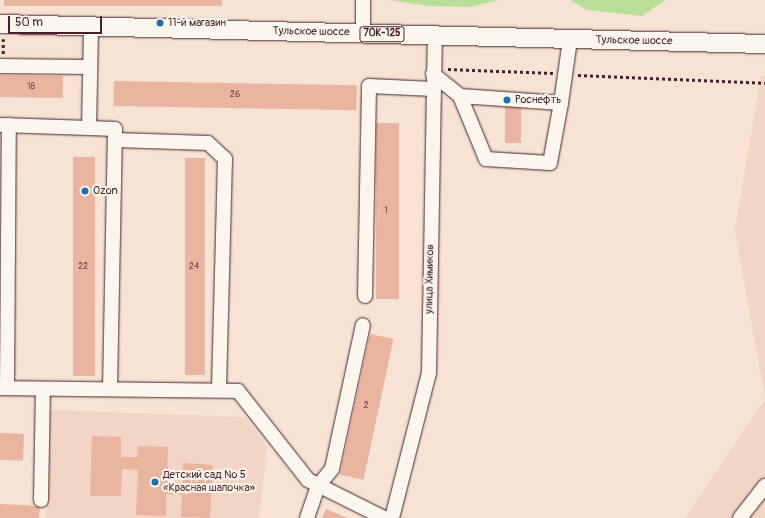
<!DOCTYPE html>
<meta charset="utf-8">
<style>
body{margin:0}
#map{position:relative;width:765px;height:518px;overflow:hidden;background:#f6e3d5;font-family:Pangolin,sans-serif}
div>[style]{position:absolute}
.built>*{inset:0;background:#f2d5c4}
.green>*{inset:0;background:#b9de98}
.building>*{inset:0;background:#eab59e;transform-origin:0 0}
.path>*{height:2.5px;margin-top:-1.25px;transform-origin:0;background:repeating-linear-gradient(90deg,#4a1f2b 0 3px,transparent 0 6px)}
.roads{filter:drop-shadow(0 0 1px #4a1f2b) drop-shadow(0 0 1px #4a1f2b)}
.minor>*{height:14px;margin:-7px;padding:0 7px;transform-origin:7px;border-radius:7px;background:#fbf7ec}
.major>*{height:18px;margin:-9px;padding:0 9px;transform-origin:9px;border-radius:9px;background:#fbf7ec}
.dots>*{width:11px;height:11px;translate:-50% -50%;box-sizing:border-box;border:2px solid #fbf7ec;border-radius:50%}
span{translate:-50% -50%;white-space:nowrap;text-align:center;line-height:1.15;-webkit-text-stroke:4px #fbf7ec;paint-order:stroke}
.number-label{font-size:9px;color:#724448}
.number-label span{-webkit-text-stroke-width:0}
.shield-label span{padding:1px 3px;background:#fbf7ec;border:1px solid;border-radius:3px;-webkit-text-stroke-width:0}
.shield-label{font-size:10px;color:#4a1f2b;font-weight:700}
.poi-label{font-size:11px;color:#4a1f2b}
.left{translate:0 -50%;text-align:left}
.street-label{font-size:11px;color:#4a1f2b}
.scale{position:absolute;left:8px;top:16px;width:94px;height:18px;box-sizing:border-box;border:2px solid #4a1f2b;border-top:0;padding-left:5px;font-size:12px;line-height:14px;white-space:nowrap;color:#4a1f2b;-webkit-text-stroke:3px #fbf7ec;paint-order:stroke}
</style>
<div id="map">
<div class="built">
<i style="clip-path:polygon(761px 76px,765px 76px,765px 398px,735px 230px)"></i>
<i style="clip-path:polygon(765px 399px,765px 518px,685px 518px)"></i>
<i style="clip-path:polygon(48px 410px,245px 417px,267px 446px,259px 518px,46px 518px)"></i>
</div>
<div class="green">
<i style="clip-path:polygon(390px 0,498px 0,471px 7px,428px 6px)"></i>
<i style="clip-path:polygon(570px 0,674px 0,665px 0,642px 16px,587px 10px)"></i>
</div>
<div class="building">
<i style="left:4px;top:0;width:218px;height:6px"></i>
<i style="left:0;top:75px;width:63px;height:22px;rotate:1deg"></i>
<i style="left:114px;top:81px;width:243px;height:25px;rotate:1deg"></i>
<i style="left:521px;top:94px;width:49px;height:16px;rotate:90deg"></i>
<i style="left:376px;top:123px;width:23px;height:176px"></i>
<i style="left:73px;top:157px;width:22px;height:219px"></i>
<i style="left:185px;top:158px;width:20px;height:217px"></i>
<i style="left:370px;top:334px;width:24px;height:144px;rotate:12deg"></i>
<i style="left:0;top:433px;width:24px;height:27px;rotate:2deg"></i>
<i style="clip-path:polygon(92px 436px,121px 437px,121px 457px,137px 457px,138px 446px,168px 447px,167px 482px,182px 483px,183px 463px,213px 465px,210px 518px,181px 517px,182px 495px,166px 494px,166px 516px,136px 515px,138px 470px,122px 469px,121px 496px,90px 496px)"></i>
<i style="clip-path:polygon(0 504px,40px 506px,39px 518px,0 518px)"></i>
<i style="clip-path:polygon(326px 509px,348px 518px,322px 518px)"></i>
</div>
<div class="path">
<i style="left:3px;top:54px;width:15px;rotate:-90deg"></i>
<i style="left:448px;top:69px;width:105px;rotate:2.2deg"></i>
<i style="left:578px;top:75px;width:187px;rotate:2.4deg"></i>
</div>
<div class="roads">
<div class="minor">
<i style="left:363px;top:0;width:33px;rotate:90deg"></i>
<i style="left:91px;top:27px;width:101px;rotate:91.1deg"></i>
<i style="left:89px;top:128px;width:26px;rotate:2deg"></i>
<i style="left:115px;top:129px;width:260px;rotate:91.1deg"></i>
<i style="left:0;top:66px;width:90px;rotate:0.6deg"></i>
<i style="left:433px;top:74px;width:35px;rotate:39deg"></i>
<i style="left:460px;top:96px;width:101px;rotate:4deg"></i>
<i style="left:561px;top:103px;width:64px;rotate:-81.9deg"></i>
<i style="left:460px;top:96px;width:68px;rotate:67.6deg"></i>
<i style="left:486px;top:159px;width:64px;rotate:3.6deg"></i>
<i style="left:550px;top:163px;width:61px;rotate:-79.6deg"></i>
<i style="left:1px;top:125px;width:88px;rotate:2deg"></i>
<i style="left:115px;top:140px;width:93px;rotate:1.8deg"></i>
<i style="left:208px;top:143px;width:23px;rotate:43deg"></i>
<i style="left:225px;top:159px;width:231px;rotate:91.5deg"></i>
<i style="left:365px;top:296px;width:210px;rotate:-88.9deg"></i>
<i style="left:369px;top:86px;width:64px;rotate:2.7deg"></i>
<i style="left:0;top:388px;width:238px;rotate:0.7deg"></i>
<i style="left:238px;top:391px;width:113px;rotate:51.8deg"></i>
<i style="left:308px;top:480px;width:85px;rotate:26.6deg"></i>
<i style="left:7px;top:388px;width:263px;rotate:-89.6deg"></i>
<i style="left:41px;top:500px;width:111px;rotate:-89deg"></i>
<i style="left:307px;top:518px;width:34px;rotate:-71deg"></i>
<i style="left:318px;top:486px;width:22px;rotate:-51deg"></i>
<i style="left:332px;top:469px;width:147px;rotate:-77.9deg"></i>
<i style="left:392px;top:518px;width:150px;rotate:-75.7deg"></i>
<i style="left:429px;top:373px;width:337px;rotate:-89deg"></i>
<i style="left:740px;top:518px;width:41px;rotate:-52deg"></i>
</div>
<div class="major">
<i style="left:0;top:24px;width:765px;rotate:1.5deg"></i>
</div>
</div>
<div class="dots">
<i style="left:160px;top:23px;background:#1f6fb2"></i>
<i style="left:507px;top:100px;background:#1f6fb2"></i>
<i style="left:85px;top:191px;background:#1f6fb2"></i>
<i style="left:155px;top:482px;background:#1f6fb2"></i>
</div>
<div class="number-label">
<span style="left:31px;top:87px">18</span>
<span style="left:235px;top:95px">26</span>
<span style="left:386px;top:211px">1</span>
<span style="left:83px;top:267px">22</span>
<span style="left:194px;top:267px">24</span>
<span style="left:366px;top:406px">2</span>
</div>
<div class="shield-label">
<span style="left:382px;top:34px">70К-125</span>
</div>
<div class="poi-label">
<span class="left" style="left:168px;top:23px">11-й магазин</span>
<span class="left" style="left:515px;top:100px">Роснефть</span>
<span class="left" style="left:93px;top:191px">Ozon</span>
<span class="left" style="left:163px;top:482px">Детский сад № 5<br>«Красная шапочка»</span>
</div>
<div class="street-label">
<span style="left:311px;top:32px;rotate:1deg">Тульское шоссе</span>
<span style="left:634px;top:41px;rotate:1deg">Тульское шоссе</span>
<span style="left:430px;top:279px;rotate:-89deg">улица Химиков</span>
</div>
<div class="scale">50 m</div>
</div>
